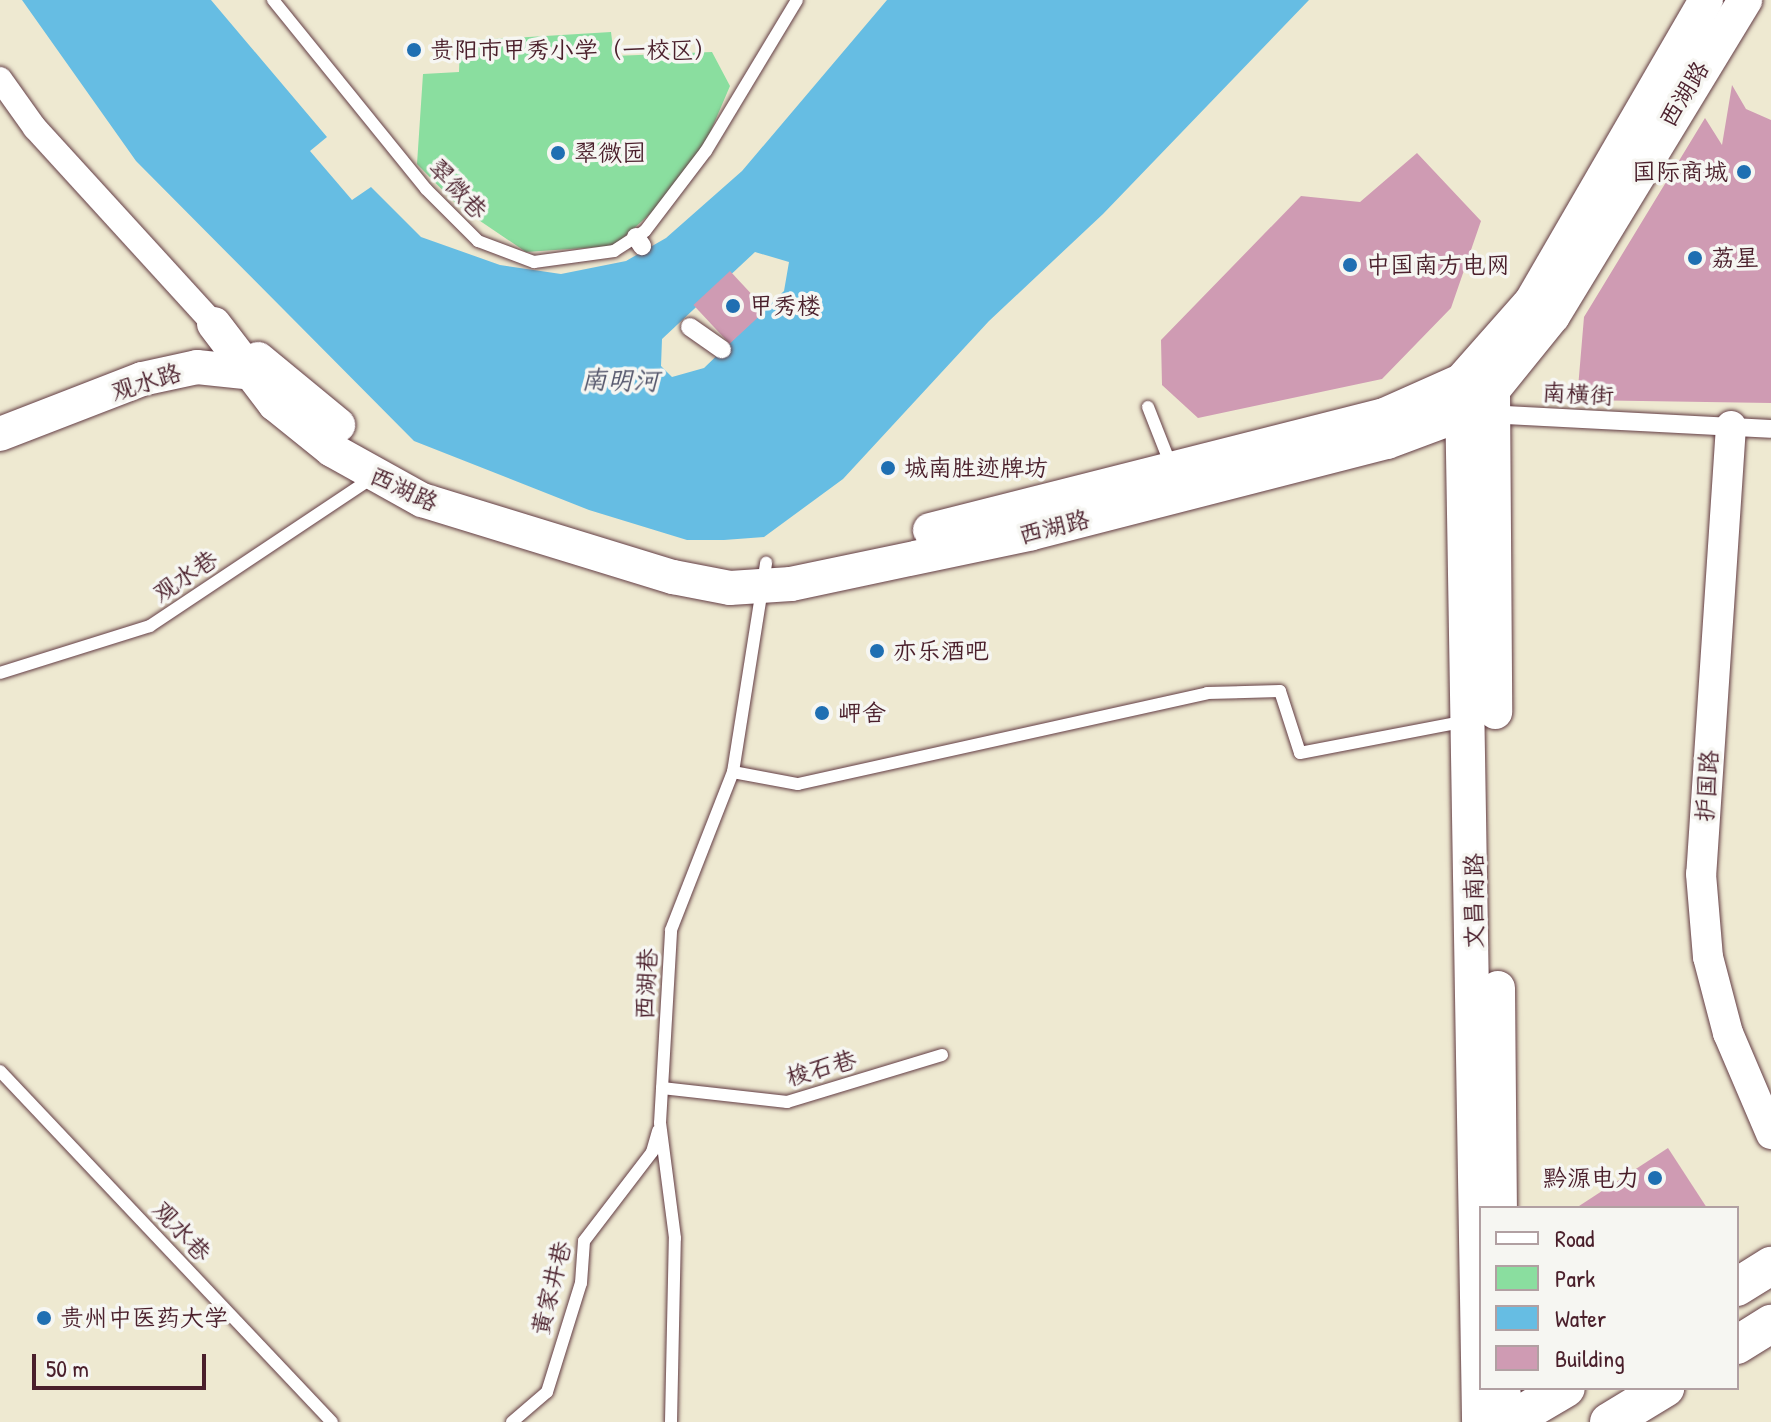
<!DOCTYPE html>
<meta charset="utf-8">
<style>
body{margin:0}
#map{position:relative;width:1771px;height:1422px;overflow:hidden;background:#eee9d1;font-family:"Patrick Hand","LXGW WenKai TC",sans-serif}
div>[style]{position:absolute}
.green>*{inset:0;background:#8ade9f}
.water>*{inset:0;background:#66bde3}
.building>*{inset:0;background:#cf9bb3;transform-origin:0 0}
.roads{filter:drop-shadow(0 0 2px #633d44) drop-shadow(0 0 2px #633d44)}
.service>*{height:12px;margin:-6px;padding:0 6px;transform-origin:6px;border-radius:6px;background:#fff}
.pedestrian>*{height:18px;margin:-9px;padding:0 9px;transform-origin:9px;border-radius:9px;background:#fff}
.minor>*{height:24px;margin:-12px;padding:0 12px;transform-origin:12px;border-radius:12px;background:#fff}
.tertiary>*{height:30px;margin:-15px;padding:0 15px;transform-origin:15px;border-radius:15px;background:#fff}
.secondary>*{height:34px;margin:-17px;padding:0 17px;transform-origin:17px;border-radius:17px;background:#fff}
.primary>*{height:38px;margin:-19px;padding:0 19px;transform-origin:19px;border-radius:19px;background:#fff}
.dots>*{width:22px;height:22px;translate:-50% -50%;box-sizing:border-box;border:4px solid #f6f6f2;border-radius:50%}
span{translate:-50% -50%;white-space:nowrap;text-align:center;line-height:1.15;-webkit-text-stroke:7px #f6f6f2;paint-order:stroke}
.poi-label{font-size:24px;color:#4a1f2b}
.left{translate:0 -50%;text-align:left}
.right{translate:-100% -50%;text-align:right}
.street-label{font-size:24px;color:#4a1f2b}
.water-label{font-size:26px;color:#54566b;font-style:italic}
.legend{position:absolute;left:1479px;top:1206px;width:260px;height:184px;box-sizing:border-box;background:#f6f6f2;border:2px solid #b1a0a2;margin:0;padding:10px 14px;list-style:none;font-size:24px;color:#4a1f2b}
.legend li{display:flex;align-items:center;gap:16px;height:40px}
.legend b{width:40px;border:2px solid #b1a0a2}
.scale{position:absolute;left:32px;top:1354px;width:174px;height:36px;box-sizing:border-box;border:4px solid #4a1f2b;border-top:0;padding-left:10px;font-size:24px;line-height:28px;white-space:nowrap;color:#4a1f2b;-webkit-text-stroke:6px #f6f6f2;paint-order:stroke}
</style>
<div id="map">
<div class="green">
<i style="clip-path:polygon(611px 32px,614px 56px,712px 52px,730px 86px,706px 142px,660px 205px,614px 246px,526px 252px,458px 206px,417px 164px,423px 74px,459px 72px,460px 41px)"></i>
</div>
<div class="water">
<i style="clip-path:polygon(evenodd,22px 0,211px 0,327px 137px,310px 151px,352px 200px,371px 187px,421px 237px,500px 265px,561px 274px,626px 261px,666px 238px,742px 171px,887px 0,1309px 0,1103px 214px,989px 321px,843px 479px,764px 537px,724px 540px,687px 540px,589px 510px,414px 441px,136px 161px,22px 0,755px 252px,789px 262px,784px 291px,704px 368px,672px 377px,661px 366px,662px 339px,755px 252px)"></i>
</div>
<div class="building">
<i style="clip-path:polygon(1732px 85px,1746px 109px,1771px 120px,1771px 403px,1577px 400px,1584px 317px,1705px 118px,1722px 145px)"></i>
<i style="clip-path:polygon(1417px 153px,1481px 221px,1451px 308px,1382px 379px,1198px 418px,1162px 385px,1161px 340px,1301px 196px,1360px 202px)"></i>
<i style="left:730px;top:271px;width:53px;height:50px;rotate:47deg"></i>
<i style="clip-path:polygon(1668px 1148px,1707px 1208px,1576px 1208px)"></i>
</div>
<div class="roads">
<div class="service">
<i style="left:273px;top:0;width:243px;rotate:51deg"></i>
<i style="left:426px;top:189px;width:74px;rotate:45deg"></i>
<i style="left:478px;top:241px;width:60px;rotate:20.6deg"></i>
<i style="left:534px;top:262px;width:81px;rotate:-7.8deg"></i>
<i style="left:614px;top:251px;width:37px;rotate:-33deg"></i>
<i style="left:645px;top:231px;width:101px;rotate:-52.7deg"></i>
<i style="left:706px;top:151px;width:176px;rotate:-58.9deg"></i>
<i style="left:1148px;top:407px;width:66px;rotate:68.5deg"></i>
<i style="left:0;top:673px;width:157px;rotate:-17.4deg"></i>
<i style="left:150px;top:626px;width:267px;rotate:-33.7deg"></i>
<i style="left:733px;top:772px;width:66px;rotate:10.5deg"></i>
<i style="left:798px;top:784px;width:419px;rotate:-12.5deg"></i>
<i style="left:1207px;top:693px;width:73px;rotate:-1.6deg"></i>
<i style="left:1280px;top:691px;width:65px;rotate:72.1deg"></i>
<i style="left:1300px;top:753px;width:169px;rotate:-10.9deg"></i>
<i style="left:0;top:1071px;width:483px;rotate:46.6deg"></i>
<i style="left:662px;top:1088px;width:126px;rotate:6.4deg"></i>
<i style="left:787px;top:1102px;width:162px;rotate:-16.9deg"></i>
<i style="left:512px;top:1422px;width:46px;rotate:-40.6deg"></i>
<i style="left:547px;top:1392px;width:114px;rotate:-72.7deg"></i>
<i style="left:581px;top:1283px;width:42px;rotate:-85.9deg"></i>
<i style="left:584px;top:1241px;width:112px;rotate:-52.6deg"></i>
<i style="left:652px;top:1152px;width:22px;rotate:-74deg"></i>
<i style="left:671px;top:1422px;width:184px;rotate:-88.8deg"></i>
<i style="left:675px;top:1238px;width:116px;rotate:-97.4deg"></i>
<i style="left:660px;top:1123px;width:193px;rotate:-86.7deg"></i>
<i style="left:671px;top:930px;width:170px;rotate:-68.6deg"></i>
<i style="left:733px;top:772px;width:212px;rotate:-81deg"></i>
</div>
<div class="pedestrian">
<i style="left:636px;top:237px;width:11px;rotate:56deg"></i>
<i style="left:690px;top:327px;width:39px;rotate:35deg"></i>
<i style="left:1486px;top:414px;width:285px;rotate:3deg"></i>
</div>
<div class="minor">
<i style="left:0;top:79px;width:60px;rotate:54.5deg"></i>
<i style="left:35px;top:128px;width:265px;rotate:47.6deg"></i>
</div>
<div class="tertiary">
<i style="left:1731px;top:426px;width:449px;rotate:93.8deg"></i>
<i style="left:1701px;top:874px;width:83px;rotate:85.2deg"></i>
<i style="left:1708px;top:957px;width:79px;rotate:75.3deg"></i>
<i style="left:1728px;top:1033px;width:110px;rotate:66.9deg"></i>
</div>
<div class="secondary">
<i style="left:214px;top:324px;width:101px;rotate:52.7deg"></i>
<i style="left:275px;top:404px;width:73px;rotate:38.9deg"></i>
<i style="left:332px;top:450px;width:103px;rotate:29.1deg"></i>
<i style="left:422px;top:500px;width:263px;rotate:17.1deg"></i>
<i style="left:673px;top:577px;width:58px;rotate:10.9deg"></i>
<i style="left:730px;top:588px;width:61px;rotate:-3.8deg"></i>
<i style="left:791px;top:584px;width:246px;rotate:-11.9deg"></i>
<i style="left:1032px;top:533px;width:366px;rotate:-14.4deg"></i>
<i style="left:1387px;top:442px;width:80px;rotate:-20.5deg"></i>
<i style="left:1462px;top:414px;width:39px;rotate:-38deg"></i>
<i style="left:1493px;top:390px;width:95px;rotate:-51deg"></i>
<i style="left:1553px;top:316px;width:370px;rotate:-58.7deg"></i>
<i style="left:258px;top:359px;width:104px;rotate:39.5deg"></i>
<i style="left:1493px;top:390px;width:322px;rotate:89.6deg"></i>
<i style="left:1462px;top:393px;width:1029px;rotate:89.05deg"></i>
<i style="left:0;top:434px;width:152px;rotate:-21.2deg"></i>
<i style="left:142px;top:379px;width:56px;rotate:-12.3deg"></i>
<i style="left:197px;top:367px;width:67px;rotate:6deg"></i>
<i style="left:930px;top:530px;width:466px;rotate:-14.2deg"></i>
<i style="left:1382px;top:416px;width:86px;rotate:-23.9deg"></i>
<i style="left:1461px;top:381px;width:106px;rotate:-48.5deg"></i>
<i style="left:1531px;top:302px;width:349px;rotate:-59.9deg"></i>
<i style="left:1498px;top:988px;width:220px;rotate:89.5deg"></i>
<i style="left:1503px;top:1388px;width:34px;rotate:83deg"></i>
</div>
<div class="primary">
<i style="left:1737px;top:1287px;width:40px;rotate:-32deg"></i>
<i style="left:1737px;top:1345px;width:40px;rotate:-32deg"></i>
<i style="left:1508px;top:1422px;width:67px;rotate:-30.4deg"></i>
<i style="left:1609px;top:1422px;width:66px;rotate:-31.3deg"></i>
</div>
</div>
<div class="dots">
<i style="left:414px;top:50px;background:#1f6fb2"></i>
<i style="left:558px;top:153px;background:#1f6fb2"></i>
<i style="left:1744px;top:172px;background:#1f6fb2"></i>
<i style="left:1695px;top:258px;background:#1f6fb2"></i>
<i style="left:1350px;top:265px;background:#1f6fb2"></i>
<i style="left:733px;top:306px;background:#1f6fb2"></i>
<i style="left:888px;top:468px;background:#1f6fb2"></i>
<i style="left:877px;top:651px;background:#1f6fb2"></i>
<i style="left:822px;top:713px;background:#1f6fb2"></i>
<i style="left:1655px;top:1178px;background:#1f6fb2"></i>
<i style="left:44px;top:1318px;background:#1f6fb2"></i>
</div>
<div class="poi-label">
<span class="left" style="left:430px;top:50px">贵阳市甲秀小学（一校区）</span>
<span class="left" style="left:574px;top:153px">翠微园</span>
<span class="right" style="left:1728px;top:172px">国际商城</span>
<span class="left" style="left:1711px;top:258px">荔星</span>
<span class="left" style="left:1366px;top:265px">中国南方电网</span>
<span class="left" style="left:749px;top:306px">甲秀楼</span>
<span class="left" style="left:904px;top:468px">城南胜迹牌坊</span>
<span class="left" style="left:893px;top:651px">亦乐酒吧</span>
<span class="left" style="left:838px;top:713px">岬舍</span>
<span class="right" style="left:1639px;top:1178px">黔源电力</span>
<span class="left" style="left:60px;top:1318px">贵州中医药大学</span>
</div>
<div class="street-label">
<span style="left:1684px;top:94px;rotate:-59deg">西湖路</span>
<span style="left:458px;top:189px;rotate:46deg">翠微巷</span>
<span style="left:146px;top:382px;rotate:-17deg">观水路</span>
<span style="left:1578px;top:394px;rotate:3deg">南横街</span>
<span style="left:404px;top:489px;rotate:25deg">西湖路</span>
<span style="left:1054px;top:527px;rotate:-14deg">西湖路</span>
<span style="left:185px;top:576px;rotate:-34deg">观水巷</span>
<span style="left:1707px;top:786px;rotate:-86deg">护国路</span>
<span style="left:1474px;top:901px;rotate:-90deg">文昌南路</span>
<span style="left:646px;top:984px;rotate:-87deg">西湖巷</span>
<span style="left:821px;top:1068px;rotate:-16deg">梭石巷</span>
<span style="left:182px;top:1231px;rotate:47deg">观水巷</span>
<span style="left:551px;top:1288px;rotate:-76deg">黄家井巷</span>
</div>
<div class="water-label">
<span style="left:620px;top:380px;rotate:1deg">南明河</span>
</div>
<ul class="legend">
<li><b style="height:10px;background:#fff"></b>Road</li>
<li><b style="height:22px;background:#8ade9f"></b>Park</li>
<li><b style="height:22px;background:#66bde3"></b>Water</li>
<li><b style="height:22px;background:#cf9bb3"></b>Building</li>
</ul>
<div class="scale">50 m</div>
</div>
